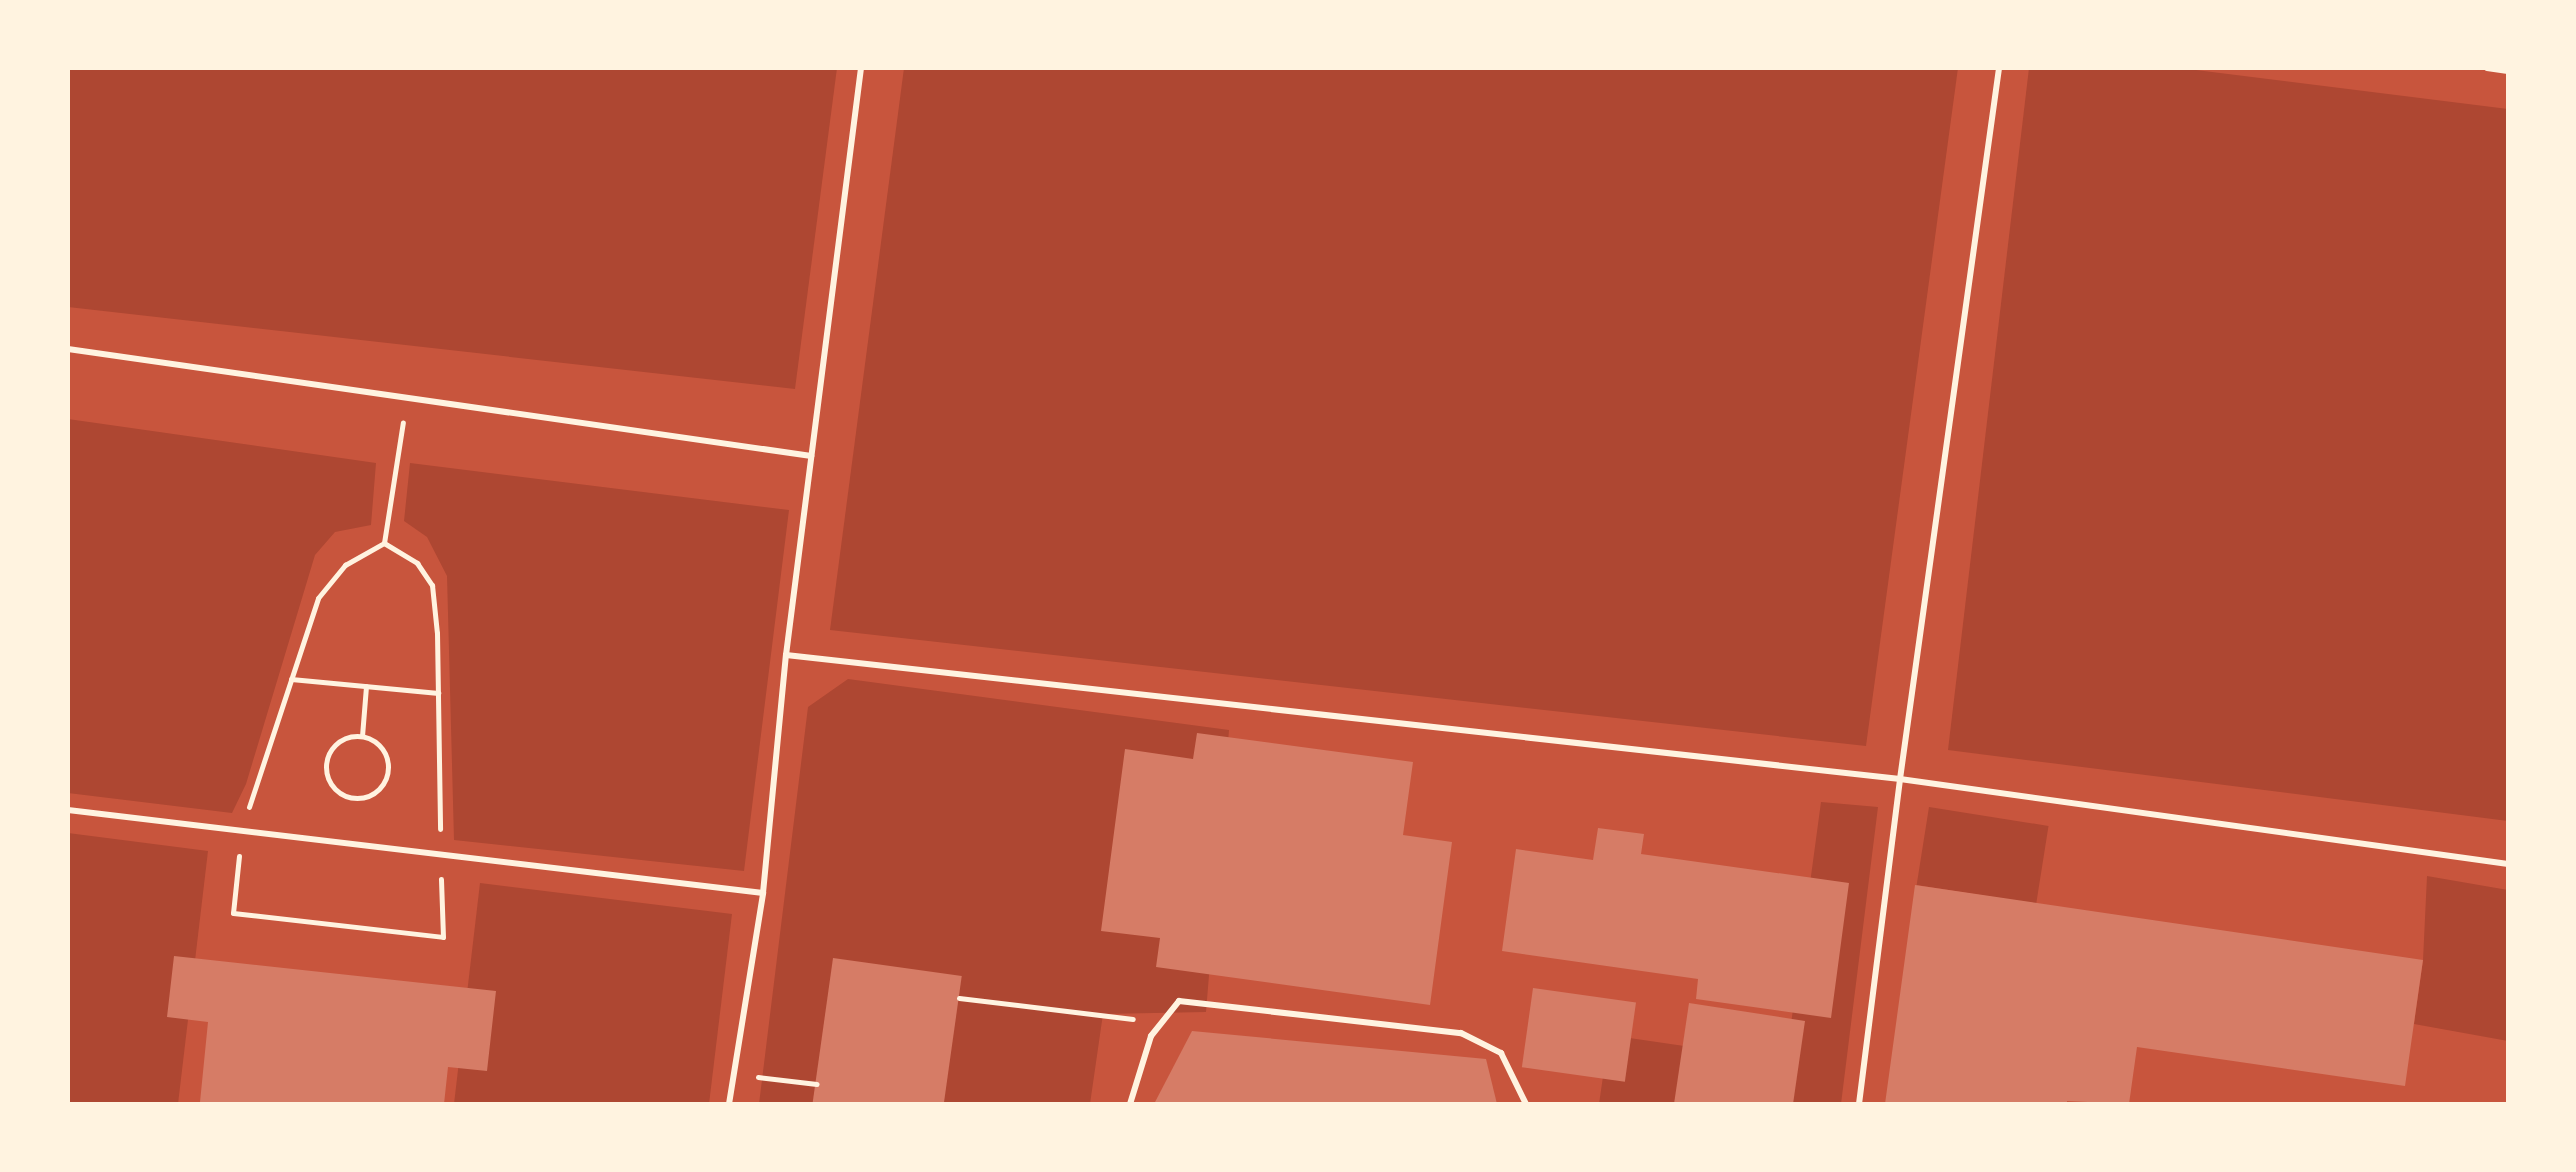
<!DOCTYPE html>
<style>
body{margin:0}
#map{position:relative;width:2576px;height:1172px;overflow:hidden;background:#c8553d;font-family:"PT Sans",sans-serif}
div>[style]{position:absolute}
.green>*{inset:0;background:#ae4732;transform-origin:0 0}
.building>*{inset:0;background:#d67c66;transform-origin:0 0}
.path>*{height:5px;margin:-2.5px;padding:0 2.5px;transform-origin:2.5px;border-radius:2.5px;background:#fff3e0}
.path>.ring{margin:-2.5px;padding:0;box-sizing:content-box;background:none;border:5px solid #fff3e0;border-radius:50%}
.service>*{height:6px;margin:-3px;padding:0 3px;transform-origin:3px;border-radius:3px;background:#fff3e0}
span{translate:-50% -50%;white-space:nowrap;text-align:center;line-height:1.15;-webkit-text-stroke:7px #fff3e0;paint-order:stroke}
.frame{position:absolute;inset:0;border:70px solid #fff3e0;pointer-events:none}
</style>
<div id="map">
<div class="green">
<i style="clip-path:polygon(68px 68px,837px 68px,795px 389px,68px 307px)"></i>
<i style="clip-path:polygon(904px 68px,1958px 68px,1866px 746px,830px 630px)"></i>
<i style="clip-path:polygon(2029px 68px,2180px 68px,2508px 109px,2508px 821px,1948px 750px)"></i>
<i style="clip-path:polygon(68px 419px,376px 463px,371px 525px,335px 532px,315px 555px,246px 784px,232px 813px,68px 793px)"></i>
<i style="clip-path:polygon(410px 463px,789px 510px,744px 871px,454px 840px,447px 576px,427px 537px,404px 521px)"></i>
<i style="clip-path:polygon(848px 679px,1229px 730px,1206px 1012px,1103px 1014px,1090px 1104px,759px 1104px,808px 707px)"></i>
<i style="clip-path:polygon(1821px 802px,1878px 807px,1841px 1104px,1599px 1104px,1609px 1035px,1786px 1061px)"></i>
<i style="left:1929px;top:807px;width:121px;height:79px;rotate:9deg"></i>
<i style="clip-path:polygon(68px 833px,208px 851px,178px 1104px,68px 1104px)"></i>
<i style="clip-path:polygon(2427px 876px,2508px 890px,2508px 1041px,2414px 1024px,2423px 960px)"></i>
<i style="clip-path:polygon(480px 883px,732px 914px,709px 1104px,454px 1104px)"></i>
</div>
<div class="building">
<i style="clip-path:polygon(1197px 733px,1413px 762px,1403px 835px,1452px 842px,1430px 1005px,1156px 967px,1160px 938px,1101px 931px,1125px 749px,1193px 759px)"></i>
<i style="clip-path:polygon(1598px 828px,1644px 834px,1641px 854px,1849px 883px,1831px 1018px,1696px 999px,1698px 979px,1502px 951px,1516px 849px,1593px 860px)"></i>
<i style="clip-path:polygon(1915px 885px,2423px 960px,2405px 1086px,2137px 1047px,2129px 1104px,2067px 1101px,2067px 1104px,1885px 1104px)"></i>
<i style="clip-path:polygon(174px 956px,496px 991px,487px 1071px,448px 1067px,444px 1104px,200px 1102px,208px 1022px,167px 1017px)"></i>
<i style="left:833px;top:958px;width:130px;height:147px;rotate:8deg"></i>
<i style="left:1533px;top:988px;width:104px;height:80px;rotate:8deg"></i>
<i style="clip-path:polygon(1689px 1003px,1805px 1021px,1793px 1104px,1674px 1104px)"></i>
<i style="clip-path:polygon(1192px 1031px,1486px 1059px,1497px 1104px,1154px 1104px)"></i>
</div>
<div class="path">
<i style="left:384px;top:543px;width:39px;rotate:31deg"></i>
<i style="left:417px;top:563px;width:27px;rotate:56deg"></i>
<i style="left:432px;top:585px;width:48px;rotate:84.1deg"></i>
<i style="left:437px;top:633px;width:196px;rotate:89.1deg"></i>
<i style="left:291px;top:679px;width:148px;rotate:5.4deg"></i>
<i style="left:362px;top:736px;width:50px;rotate:-85.4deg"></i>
<i class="ring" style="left:326px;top:736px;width:57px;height:57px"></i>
<i style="left:249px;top:807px;width:220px;rotate:-71.7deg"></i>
<i style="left:318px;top:598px;width:43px;rotate:-50.7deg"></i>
<i style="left:345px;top:565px;width:45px;rotate:-29.4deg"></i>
<i style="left:384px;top:543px;width:122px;rotate:-81.1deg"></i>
<i style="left:239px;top:856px;width:57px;rotate:96deg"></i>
<i style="left:233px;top:913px;width:211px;rotate:6.5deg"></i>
<i style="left:443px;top:937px;width:58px;rotate:-92deg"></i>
<i style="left:959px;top:998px;width:175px;rotate:6.9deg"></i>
<i style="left:758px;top:1077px;width:59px;rotate:6.8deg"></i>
</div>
<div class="service">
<i style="left:2487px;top:68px;width:21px;rotate:8deg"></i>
<i style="left:68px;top:349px;width:751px;rotate:8.19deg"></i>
<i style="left:786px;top:655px;width:1121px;rotate:6.35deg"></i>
<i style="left:1900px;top:779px;width:614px;rotate:7.96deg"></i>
<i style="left:68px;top:810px;width:700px;rotate:6.81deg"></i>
<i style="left:729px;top:1104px;width:214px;rotate:-80.8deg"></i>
<i style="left:763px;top:893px;width:239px;rotate:-84.5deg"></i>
<i style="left:786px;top:655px;width:592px;rotate:-82.72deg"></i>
<i style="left:1130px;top:1104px;width:71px;rotate:-72.8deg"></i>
<i style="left:1151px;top:1036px;width:45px;rotate:-51.3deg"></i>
<i style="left:1179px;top:1001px;width:284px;rotate:6.5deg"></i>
<i style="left:1461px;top:1033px;width:45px;rotate:26.6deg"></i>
<i style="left:1501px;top:1053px;width:57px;rotate:63.9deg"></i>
<i style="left:1859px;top:1104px;width:328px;rotate:-82.8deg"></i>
<i style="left:1900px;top:779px;width:718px;rotate:-82.07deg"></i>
</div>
<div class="frame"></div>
</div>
